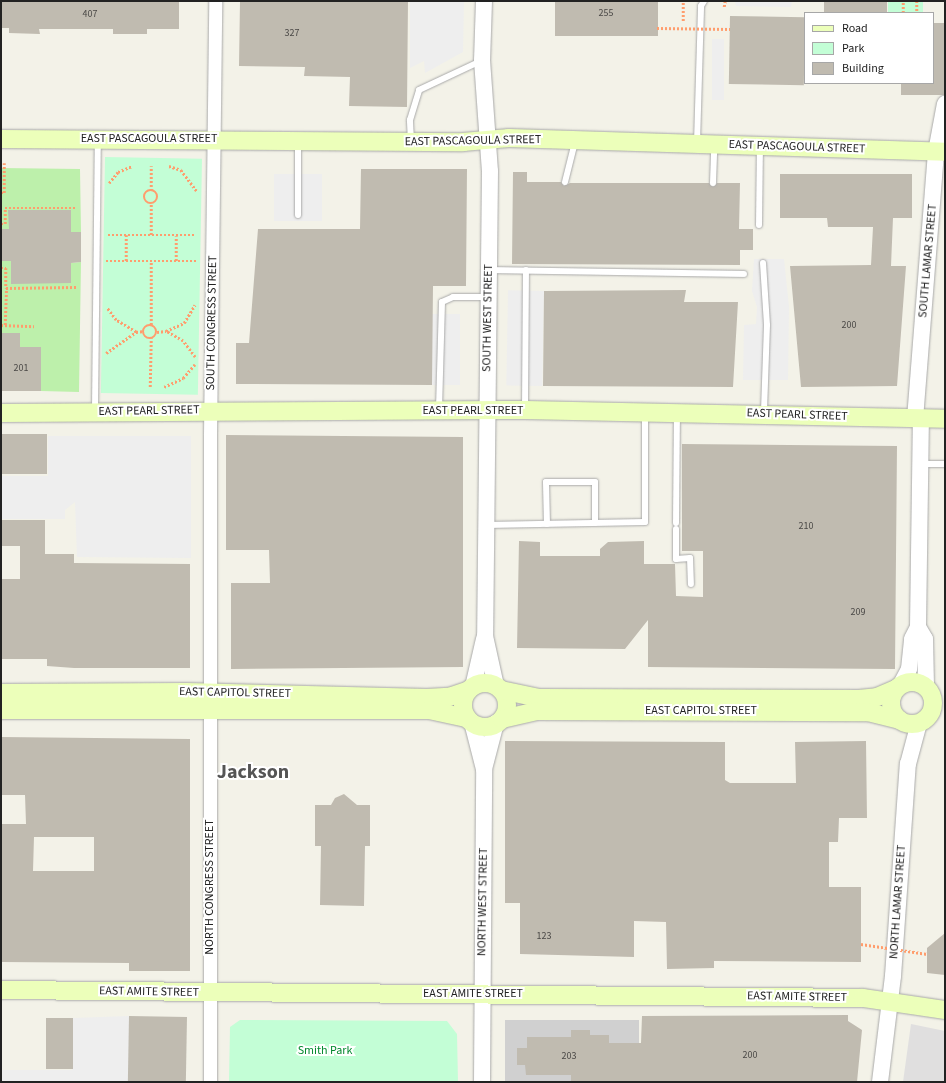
<!DOCTYPE html>
<style>
body{margin:0}
#map{position:relative;width:946px;height:1083px;overflow:hidden;background:#f3f2e8;font-family:"Source Sans 3",sans-serif}
div>[style]{position:absolute}
.residential>*{inset:0;background:#e0dfdf}
.religious>*{inset:0;background:#d0d0d0;transform-origin:0 0}
.grass>*{inset:0;background:#bdf0ab}
.park>*{inset:0;background:#c3fed6;transform-origin:0 0}
.parking>*{inset:0;background:#eee;transform-origin:0 0}
.building>*{inset:0;background:#c0bbb0;transform-origin:0 0}
.path>*{height:2.5px;margin-top:-1.25px;transform-origin:0;background:repeating-linear-gradient(90deg,#ff9d6d 0 2px,transparent 0 4px)}
.path>.ring{margin:-1.25px;padding:0;box-sizing:content-box;background:none;border:2.5px solid #ff9d6d;border-radius:50%}
.roads{filter:drop-shadow(0 0 1px #a9a9a9) drop-shadow(0 0 1px #a9a9a9)}
.service>*{height:6px;margin:-3px;padding:0 3px;transform-origin:3px;border-radius:3px;background:#fff}
.minor>*{height:13px;margin:-6.5px;padding:0 6.5px;transform-origin:6.5px;border-radius:6.5px;background:#fff}
.tertiary>*{height:16px;margin:-8px;padding:0 8px;transform-origin:8px;border-radius:8px;background:#fff}
.secondary>*{height:18px;margin:-9px;padding:0 9px;transform-origin:9px;border-radius:9px;background:#ecffba}
.secondary>.ring{margin:-9px;padding:0;box-sizing:content-box;background:none;border:18px solid #ecffba;border-radius:50%}
.path-bridge>*{height:2.5px;margin-top:-1.25px;transform-origin:0;background:repeating-linear-gradient(90deg,#ff9d6d 0 2px,transparent 0 4px)}
span{translate:-50% -50%;white-space:nowrap;text-align:center;line-height:1.15;-webkit-text-stroke:4px #fff;paint-order:stroke}
.number-label{font-size:10px;color:#4a4846}
.number-label span{-webkit-text-stroke-width:0}
.street-label{font-size:12px;color:#222}
.park-label{font-size:12px;color:#03882d}
.town-label{font-size:20px;color:#555;font-weight:700}
.frame{position:absolute;inset:0;border:2px solid #222;pointer-events:none}
.legend{position:absolute;left:804px;top:12px;width:130px;height:72px;box-sizing:border-box;background:#fff;border:1px solid #a7a7a7;margin:0;padding:5px 7px;list-style:none;font-size:12px;color:#222}
.legend li{display:flex;align-items:center;gap:8px;height:20px}
.legend b{width:20px;border:1px solid #a7a7a7}
</style>
<div id="map">
<div class="residential">
<i style="clip-path:polygon(911px 1024px,945px 1031px,945px 1082px,903px 1082px)"></i>
</div>
<div class="religious">
<i style="left:505px;top:1020px;width:134px;height:62px"></i>
</div>
<div class="grass">
<i style="clip-path:polygon(1px 168px,80px 169px,81px 232px,71px 232px,71px 210px,9px 210px,9px 229px,1px 229px)"></i>
<i style="clip-path:polygon(1px 261px,11px 261px,71px 283px,71px 263px,81px 262px,79px 392px,41px 391px,41px 347px,20px 347px,1px 333px)"></i>
</div>
<div class="park">
<i style="left:888px;top:1px;width:35px;height:12px"></i>
<i style="left:105px;top:157px;width:97px;height:236px;rotate:1deg"></i>
<i style="clip-path:polygon(240px 1020px,447px 1021px,457px 1034px,458px 1082px,229px 1082px,230px 1027px)"></i>
</div>
<div class="parking">
<i style="clip-path:polygon(410px 1px,464px 1px,463px 52px,425px 73px,424px 61px,410px 68px)"></i>
<i style="clip-path:polygon(735px 1px,792px 1px,791px 7px,736px 6px)"></i>
<i style="left:712px;top:39px;width:12px;height:61px"></i>
<i style="left:274px;top:174px;width:48px;height:47px"></i>
<i style="clip-path:polygon(754px 259px,784px 259px,789px 307px,788px 380px,743px 380px,744px 325px,756px 324px,757px 307px,752px 291px)"></i>
<i style="left:544px;top:291px;width:95px;height:36px;rotate:91deg"></i>
<i style="left:432px;top:314px;width:28px;height:71px"></i>
<i style="clip-path:polygon(48px 436px,191px 436px,191px 558px,77px 557px,75px 502px,65px 510px,65px 519px,1px 519px,1px 476px,48px 476px)"></i>
<i style="clip-path:polygon(129px 1016px,129px 1082px,1px 1082px,1px 1070px,72px 1070px,73px 1018px)"></i>
</div>
<div class="building">
<i style="clip-path:polygon(1px 1px,179px 1px,179px 29px,147px 29px,147px 34px,113px 34px,113px 29px,39px 29px,40px 34px,9px 33px,9px 28px,1px 28px)"></i>
<i style="clip-path:polygon(240px 1px,408px 1px,407px 107px,349px 106px,350px 77px,304px 76px,305px 67px,239px 66px)"></i>
<i style="left:555px;top:1px;width:103px;height:35px"></i>
<i style="left:824px;top:1px;width:63px;height:12px"></i>
<i style="left:730px;top:16px;width:75px;height:68px;rotate:1deg"></i>
<i style="clip-path:polygon(933px 23px,945px 23px,945px 95px,901px 95px,901px 83px,933px 83px)"></i>
<i style="clip-path:polygon(361px 169px,467px 169px,466px 286px,433px 286px,432px 385px,236px 384px,236px 343px,249px 343px,258px 229px,360px 229px)"></i>
<i style="clip-path:polygon(513px 172px,527px 172px,527px 182px,561px 182px,564px 186px,570px 183px,709px 183px,713px 187px,717px 183px,740px 183px,739px 229px,753px 229px,753px 250px,740px 250px,740px 265px,512px 264px)"></i>
<i style="clip-path:polygon(780px 174px,912px 174px,912px 218px,893px 218px,891px 266px,906px 266px,897px 386px,801px 387px,790px 266px,871px 265px,873px 227px,828px 227px,827px 218px,780px 218px)"></i>
<i style="clip-path:polygon(8px 210px,71px 210px,71px 232px,81px 232px,81px 262px,71px 263px,71px 283px,11px 284px,11px 261px,1px 261px,1px 229px,9px 229px)"></i>
<i style="clip-path:polygon(686px 290px,684px 302px,738px 302px,733px 387px,543px 386px,544px 291px)"></i>
<i style="clip-path:polygon(1px 333px,20px 333px,20px 347px,41px 347px,41px 391px,1px 391px)"></i>
<i style="left:47px;top:434px;width:40px;height:46px;rotate:90deg"></i>
<i style="clip-path:polygon(226px 435px,463px 437px,463px 667px,231px 669px,231px 583px,270px 583px,269px 550px,226px 550px)"></i>
<i style="clip-path:polygon(682px 444px,897px 446px,895px 669px,648px 667px,648px 620px,625px 649px,517px 648px,519px 541px,540px 542px,540px 556px,600px 556px,600px 549px,608px 542px,644px 541px,644px 564px,675px 564px,676px 596px,703px 597px,703px 551px,682px 551px)"></i>
<i style="clip-path:polygon(1px 520px,45px 520px,45px 554px,74px 554px,74px 563px,190px 564px,190px 668px,74px 668px,47px 666px,47px 659px,1px 659px,1px 579px,20px 579px,20px 546px,1px 546px)"></i>
<i style="clip-path:polygon(evenodd,1px 737px,190px 739px,190px 971px,129px 971px,129px 963px,1px 962px,1px 824px,26px 824px,25px 795px,1px 795px,1px 737px,34px 837px,94px 837px,94px 871px,33px 871px,34px 837px)"></i>
<i style="clip-path:polygon(505px 741px,725px 742px,725px 780px,730px 783px,796px 783px,795px 742px,866px 741px,867px 818px,839px 818px,838px 842px,829px 842px,829px 887px,861px 887px,861px 962px,714px 961px,714px 968px,667px 969px,666px 922px,634px 921px,634px 957px,520px 954px,520px 903px,505px 903px)"></i>
<i style="clip-path:polygon(344px 794px,357px 805px,370px 805px,370px 846px,365px 846px,364px 906px,320px 905px,321px 846px,315px 846px,315px 805px,331px 805px,335px 798px)"></i>
<i style="clip-path:polygon(945px 933px,945px 975px,927px 973px,927px 948px)"></i>
<i style="clip-path:polygon(848px 1015px,848px 1021px,862px 1030px,857px 1082px,571px 1081px,571px 1075px,526px 1075px,525px 1065px,517px 1065px,517px 1048px,527px 1048px,527px 1037px,571px 1037px,571px 1030px,590px 1030px,590px 1035px,609px 1035px,609px 1043px,641px 1043px,642px 1016px)"></i>
<i style="left:129px;top:1016px;width:58px;height:66px;rotate:1deg"></i>
<i style="left:46px;top:1018px;width:27px;height:51px"></i>
</div>
<div class="path">
<i style="left:917px;top:1px;width:12px;rotate:90deg"></i>
<i style="left:724px;top:7px;width:6px;rotate:-81deg"></i>
<i style="left:903px;top:13px;width:12px;rotate:-90deg"></i>
<i style="left:683px;top:21px;width:20px;rotate:-90deg"></i>
<i style="left:169px;top:166px;width:13px;rotate:18deg"></i>
<i style="left:181px;top:170px;width:26px;rotate:53deg"></i>
<i style="left:109px;top:183px;width:14px;rotate:-51deg"></i>
<i style="left:118px;top:172px;width:15px;rotate:-23deg"></i>
<i class="ring" style="left:144px;top:190px;width:11.5px;height:11.5px"></i>
<i style="left:151px;top:191px;width:25px;rotate:-90deg"></i>
<i style="left:1px;top:193px;width:3px"></i>
<i style="left:4px;top:193px;width:30px;rotate:-90deg"></i>
<i style="left:1px;top:224px;width:4px"></i>
<i style="left:5px;top:224px;width:16px;rotate:-90deg"></i>
<i style="left:5px;top:208px;width:72px"></i>
<i style="left:108px;top:235px;width:88px"></i>
<i style="left:151px;top:235px;width:31px;rotate:-90deg"></i>
<i style="left:106px;top:261px;width:90px"></i>
<i style="left:126px;top:261px;width:26px;rotate:-90deg"></i>
<i style="left:176px;top:261px;width:25px;rotate:-90deg"></i>
<i style="left:1px;top:268px;width:5px"></i>
<i style="left:6px;top:268px;width:20px;rotate:90deg"></i>
<i style="left:6px;top:288px;width:70px;rotate:-0.8deg"></i>
<i style="left:1px;top:325px;width:33px;rotate:2deg"></i>
<i style="left:5px;top:325px;width:37px;rotate:-88deg"></i>
<i style="left:151px;top:325px;width:64px;rotate:-90deg"></i>
<i class="ring" style="left:143px;top:325px;width:11.5px;height:11.5px"></i>
<i style="left:136px;top:332px;width:8px;rotate:-7deg"></i>
<i style="left:157px;top:332px;width:9px;rotate:-6deg"></i>
<i style="left:106px;top:353px;width:37px;rotate:-35deg"></i>
<i style="left:136px;top:332px;width:23px;rotate:-149deg"></i>
<i style="left:116px;top:320px;width:15px;rotate:-127deg"></i>
<i style="left:195px;top:357px;width:20px;rotate:-127deg"></i>
<i style="left:183px;top:341px;width:20px;rotate:-150deg"></i>
<i style="left:166px;top:331px;width:20px;rotate:-24deg"></i>
<i style="left:184px;top:323px;width:21px;rotate:-59deg"></i>
<i style="left:150px;top:387px;width:49px;rotate:-88.8deg"></i>
<i style="left:164px;top:387px;width:21px;rotate:-25deg"></i>
<i style="left:183px;top:378px;width:18px;rotate:-49deg"></i>
</div>
<div class="roads">
<div class="service">
<i style="left:411px;top:141px;width:21px;rotate:-93deg"></i>
<i style="left:410px;top:120px;width:31px;rotate:-73deg"></i>
<i style="left:419px;top:90px;width:68px;rotate:-25.1deg"></i>
<i style="left:298px;top:142px;width:73px;rotate:90deg"></i>
<i style="left:697px;top:143px;width:137px;rotate:-88.3deg"></i>
<i style="left:701px;top:6px;width:6px;rotate:-59deg"></i>
<i style="left:565px;top:182px;width:41px;rotate:-76deg"></i>
<i style="left:713px;top:183px;width:37px;rotate:-88deg"></i>
<i style="left:759px;top:225px;width:77px;rotate:-89.3deg"></i>
<i style="left:763px;top:263px;width:62px;rotate:86.3deg"></i>
<i style="left:767px;top:325px;width:88px;rotate:92deg"></i>
<i style="left:490px;top:270px;width:254px;rotate:0.9deg"></i>
<i style="left:439px;top:409px;width:107px;rotate:-88.4deg"></i>
<i style="left:442px;top:302px;width:12px;rotate:-24deg"></i>
<i style="left:453px;top:297px;width:35px"></i>
<i style="left:525px;top:409px;width:139px;rotate:-89.6deg"></i>
<i style="left:95px;top:410px;width:268px;rotate:-89.4deg"></i>
<i style="left:921px;top:464px;width:24px"></i>
<i style="left:676px;top:523px;width:108px;rotate:-89.5deg"></i>
<i style="left:547px;top:524px;width:42px;rotate:-91.4deg"></i>
<i style="left:546px;top:482px;width:49px"></i>
<i style="left:595px;top:482px;width:41px;rotate:90deg"></i>
<i style="left:486px;top:525px;width:159px;rotate:-1.1deg"></i>
<i style="left:645px;top:522px;width:107px;rotate:-90deg"></i>
<i style="left:676px;top:529px;width:30px;rotate:90deg"></i>
<i style="left:676px;top:559px;width:14px;rotate:-4deg"></i>
<i style="left:690px;top:558px;width:26px;rotate:88deg"></i>
</div>
<div class="minor">
<i style="left:210px;top:1082px;width:648px;rotate:-90deg"></i>
<i style="left:210px;top:434px;width:433px;rotate:-89.3deg"></i>
</div>
<div class="tertiary">
<i style="left:484px;top:1px;width:59px;rotate:91.9deg"></i>
<i style="left:482px;top:60px;width:111px;rotate:85.9deg"></i>
<i style="left:490px;top:171px;width:465px;rotate:90.6deg"></i>
<i style="left:485px;top:636px;width:51px;rotate:77.6deg"></i>
<i style="left:915px;top:419px;width:268px;rotate:-85.5deg"></i>
<i style="left:936px;top:152px;width:49px;rotate:-79.4deg"></i>
<i style="left:918px;top:627px;width:14px;rotate:60deg"></i>
<i style="left:925px;top:639px;width:48px;rotate:88.8deg"></i>
<i style="left:900px;top:686px;width:19px;rotate:-62deg"></i>
<i style="left:909px;top:669px;width:30px;rotate:-84deg"></i>
<i style="left:912px;top:639px;width:13px;rotate:-63deg"></i>
<i style="left:918px;top:627px;width:208px;rotate:-89.2deg"></i>
<i style="left:473px;top:687px;width:49px;rotate:-77.1deg"></i>
<i style="left:472px;top:722px;width:49px;rotate:75.7deg"></i>
<i style="left:482px;top:1082px;width:313px;rotate:-89.6deg"></i>
<i style="left:484px;top:769px;width:48px;rotate:-75.4deg"></i>
<i style="left:880px;top:1082px;width:107px;rotate:-83deg"></i>
<i style="left:893px;top:976px;width:213px;rotate:-86deg"></i>
<i style="left:908px;top:764px;width:42px;rotate:-75deg"></i>
</div>
<div class="secondary">
<i style="left:1px;top:139px;width:462px;rotate:0.4deg"></i>
<i style="left:463px;top:142px;width:46px;rotate:-5deg"></i>
<i style="left:509px;top:138px;width:436px;rotate:1.8deg"></i>
<i style="left:1px;top:413px;width:524px;rotate:-0.33deg"></i>
<i style="left:525px;top:410px;width:420px;rotate:1.2deg"></i>
<i class="ring" style="left:891px;top:682px;width:24px;height:24px"></i>
<i class="ring" style="left:463px;top:683px;width:26px;height:26px"></i>
<i style="left:501px;top:690px;width:39px;rotate:12deg"></i>
<i style="left:539px;top:698px;width:320px;rotate:0.2deg"></i>
<i style="left:859px;top:699px;width:18px;rotate:-6deg"></i>
<i style="left:877px;top:697px;width:21px;rotate:-23deg"></i>
<i style="left:1px;top:693px;width:185px;rotate:-0.3deg"></i>
<i style="left:186px;top:692px;width:241px;rotate:1.4deg"></i>
<i style="left:427px;top:698px;width:22px;rotate:-3deg"></i>
<i style="left:449px;top:697px;width:21px;rotate:-19deg"></i>
<i style="left:1px;top:710px;width:428px"></i>
<i style="left:429px;top:710px;width:39px;rotate:12deg"></i>
<i style="left:502px;top:719px;width:37px;rotate:-13deg"></i>
<i style="left:538px;top:711px;width:330px;rotate:0.2deg"></i>
<i style="left:868px;top:712px;width:32px;rotate:14deg"></i>
<i style="left:1px;top:990px;width:862px;rotate:0.53deg"></i>
<i style="left:863px;top:998px;width:83px;rotate:8.3deg"></i>
</div>
</div>
<div class="path-bridge">
<i style="left:657px;top:28px;width:73px;rotate:0.8deg"></i>
<i style="left:861px;top:944px;width:67px;rotate:8.6deg"></i>
</div>
<div class="number-label">
<span style="left:606px;top:14px">255</span>
<span style="left:90px;top:15px">407</span>
<span style="left:292px;top:34px">327</span>
<span style="left:849px;top:326px">200</span>
<span style="left:21px;top:369px">201</span>
<span style="left:806px;top:527px">210</span>
<span style="left:858px;top:613px">209</span>
<span style="left:544px;top:937px">123</span>
<span style="left:750px;top:1056px">200</span>
<span style="left:569px;top:1057px">203</span>
</div>
<div class="street-label">
<span style="left:149px;top:139px">EAST PASCAGOULA STREET</span>
<span style="left:473px;top:141px;rotate:-1deg">EAST PASCAGOULA STREET</span>
<span style="left:797px;top:147px;rotate:2deg">EAST PASCAGOULA STREET</span>
<span style="left:928px;top:261px;rotate:-85deg">SOUTH LAMAR STREET</span>
<span style="left:488px;top:318px;rotate:-89deg">SOUTH WEST STREET</span>
<span style="left:212px;top:323px;rotate:-89deg">SOUTH CONGRESS STREET</span>
<span style="left:149px;top:411px;rotate:-1deg">EAST PEARL STREET</span>
<span style="left:473px;top:411px">EAST PEARL STREET</span>
<span style="left:797px;top:415px;rotate:2deg">EAST PEARL STREET</span>
<span style="left:235px;top:693px;rotate:1deg">EAST CAPITOL STREET</span>
<span style="left:701px;top:711px">EAST CAPITOL STREET</span>
<span style="left:210px;top:887px;rotate:-90deg">NORTH CONGRESS STREET</span>
<span style="left:483px;top:902px;rotate:-89deg">NORTH WEST STREET</span>
<span style="left:898px;top:902px;rotate:-86deg">NORTH LAMAR STREET</span>
<span style="left:149px;top:992px;rotate:1deg">EAST AMITE STREET</span>
<span style="left:473px;top:994px">EAST AMITE STREET</span>
<span style="left:797px;top:997px;rotate:1deg">EAST AMITE STREET</span>
</div>
<div class="park-label">
<span style="left:325px;top:1051px">Smith Park</span>
</div>
<div class="town-label">
<span style="left:253px;top:772px">Jackson</span>
</div>
<div class="frame"></div>
<ul class="legend">
<li><b style="height:5px;background:#ecffba"></b>Road</li>
<li><b style="height:11px;background:#c3fed6"></b>Park</li>
<li><b style="height:11px;background:#c0bbb0"></b>Building</li>
</ul>
</div>
